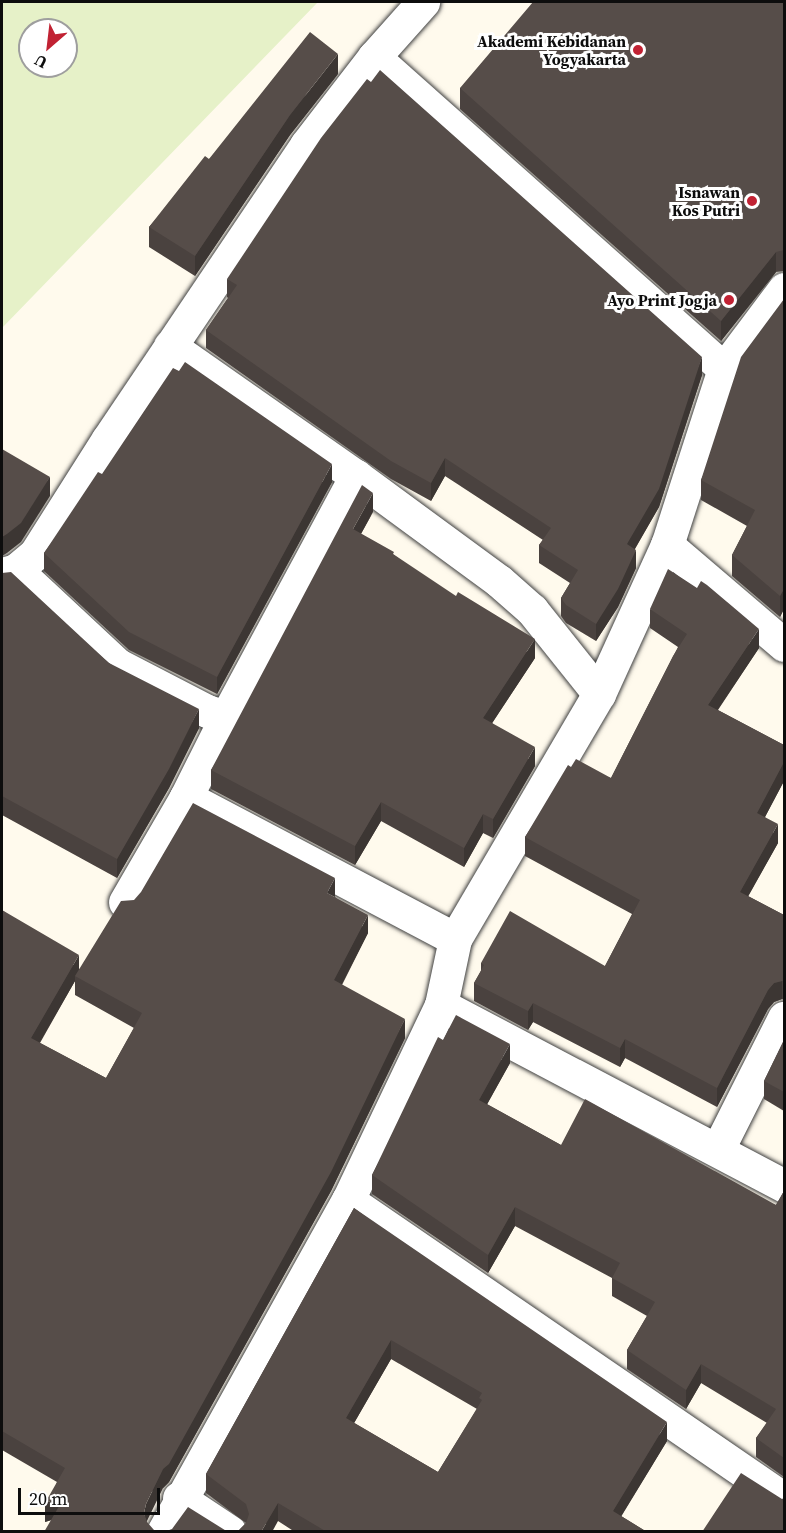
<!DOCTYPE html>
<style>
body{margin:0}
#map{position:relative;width:786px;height:1533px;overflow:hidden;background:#fffaed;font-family:"Source Serif 4",serif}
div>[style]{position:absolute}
.pitch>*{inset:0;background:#e6f1c8}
.roads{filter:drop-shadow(0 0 2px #404040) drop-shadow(0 0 2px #404040)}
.minor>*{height:33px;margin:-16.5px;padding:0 16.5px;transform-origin:16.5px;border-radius:16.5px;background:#fff}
.wall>*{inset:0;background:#4a423f}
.shaded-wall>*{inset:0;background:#3c3633}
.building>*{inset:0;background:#564d49}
.dots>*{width:16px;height:16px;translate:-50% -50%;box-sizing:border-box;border:3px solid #fff;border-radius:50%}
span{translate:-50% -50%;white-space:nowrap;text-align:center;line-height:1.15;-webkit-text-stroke:6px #fff;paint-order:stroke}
.poi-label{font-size:16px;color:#0d0d0d;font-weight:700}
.right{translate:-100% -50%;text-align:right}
.frame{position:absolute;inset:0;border:3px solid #0d0d0d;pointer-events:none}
.north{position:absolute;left:18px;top:18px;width:60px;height:60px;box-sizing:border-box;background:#fff;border:2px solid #9e9e9e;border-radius:50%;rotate:208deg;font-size:16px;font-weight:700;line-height:24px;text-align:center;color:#0d0d0d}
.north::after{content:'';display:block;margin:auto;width:21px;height:27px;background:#c12233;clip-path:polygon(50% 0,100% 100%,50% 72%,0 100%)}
.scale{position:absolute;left:18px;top:1488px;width:142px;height:27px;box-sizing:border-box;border:3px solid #0d0d0d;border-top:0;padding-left:8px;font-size:18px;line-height:21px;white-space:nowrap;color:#0d0d0d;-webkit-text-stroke:4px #fff;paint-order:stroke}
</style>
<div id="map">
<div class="pitch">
<i style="clip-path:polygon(evenodd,2px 2px,318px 2px,2px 328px,2px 2px,30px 30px,66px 30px,66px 66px,30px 66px,30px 30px)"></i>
</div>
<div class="roads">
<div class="minor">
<i style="left:374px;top:57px;width:469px;rotate:41.7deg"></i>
<i style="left:170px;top:346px;width:227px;rotate:35deg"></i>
<i style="left:356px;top:476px;width:177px;rotate:36.3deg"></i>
<i style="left:499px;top:581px;width:44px;rotate:41.3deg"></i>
<i style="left:532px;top:610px;width:107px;rotate:51.4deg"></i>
<i style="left:667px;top:545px;width:154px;rotate:40.5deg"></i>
<i style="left:16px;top:570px;width:25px;rotate:-40deg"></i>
<i style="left:35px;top:554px;width:136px;rotate:-57.6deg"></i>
<i style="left:108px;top:439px;width:354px;rotate:-56deg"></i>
<i style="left:306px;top:145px;width:111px;rotate:-52.3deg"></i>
<i style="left:374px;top:57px;width:74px;rotate:-48.3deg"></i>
<i style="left:2px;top:574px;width:15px;rotate:-16deg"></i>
<i style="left:16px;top:570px;width:139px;rotate:43deg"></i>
<i style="left:118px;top:665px;width:100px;rotate:27.3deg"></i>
<i style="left:207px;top:711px;width:20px;rotate:18deg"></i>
<i style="left:186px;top:797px;width:304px;rotate:27.8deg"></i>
<i style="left:125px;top:902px;width:121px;rotate:-59.8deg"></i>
<i style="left:186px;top:797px;width:89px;rotate:-63.4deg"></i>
<i style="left:226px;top:717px;width:274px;rotate:-61.7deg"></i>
<i style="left:441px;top:1005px;width:388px;rotate:27.8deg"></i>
<i style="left:718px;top:1149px;width:147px;rotate:-63.3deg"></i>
<i style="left:348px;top:1200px;width:529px;rotate:34.44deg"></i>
<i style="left:179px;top:1498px;width:61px;rotate:33.7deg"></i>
<i style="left:163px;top:1532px;width:380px;rotate:-60.9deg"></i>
<i style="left:348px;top:1200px;width:216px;rotate:-64.5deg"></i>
<i style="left:441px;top:1005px;width:67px;rotate:-78deg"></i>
<i style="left:455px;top:939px;width:284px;rotate:-59.6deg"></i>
<i style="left:599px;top:694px;width:164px;rotate:-65.5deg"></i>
<i style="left:667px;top:545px;width:185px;rotate:-72.1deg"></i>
<i style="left:724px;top:369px;width:100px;rotate:-53.1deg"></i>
</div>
</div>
<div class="wall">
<i style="clip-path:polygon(784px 2px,784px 271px,776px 272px,721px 341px,460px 109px,460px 88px)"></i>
<i style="clip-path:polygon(338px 74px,290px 135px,195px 276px,149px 247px,149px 227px,209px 159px)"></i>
<i style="clip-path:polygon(227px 279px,702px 375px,659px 507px,635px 549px,636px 568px,618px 607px,596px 641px,566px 623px,561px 616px,561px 598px,570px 583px,539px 563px,539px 545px,543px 540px,445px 476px,431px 501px,391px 479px,206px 348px,206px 330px,228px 298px,227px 297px)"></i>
<i style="clip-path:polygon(784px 299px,784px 609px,780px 617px,732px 576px,732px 555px,747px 526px,701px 500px,701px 480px)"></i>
<i style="clip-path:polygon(102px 474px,332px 482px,217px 694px,129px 650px,44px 571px,44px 553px)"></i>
<i style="clip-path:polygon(373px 512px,361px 534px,394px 555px,535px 658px,492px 723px,535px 766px,493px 838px,483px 833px,464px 867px,381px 821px,355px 865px,211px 789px,211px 770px)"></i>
<i style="clip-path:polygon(2px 573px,109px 663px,199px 728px,169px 788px,117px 878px,2px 815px)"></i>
<i style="clip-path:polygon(650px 609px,759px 648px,718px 710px,784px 745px,784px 781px,765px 817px,778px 843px,748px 896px,784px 915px,784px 1000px,782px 999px,774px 1002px,768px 1009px,717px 1107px,625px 1058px,620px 1067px,533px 1022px,528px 1030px,474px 1001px,474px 983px,481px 971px,481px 963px,605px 966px,632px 914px,525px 856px,525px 837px,571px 767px,611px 778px,678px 647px,650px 628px)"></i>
<i style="clip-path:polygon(evenodd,335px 897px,368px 933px,342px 985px,405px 1038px,331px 1191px,169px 1482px,163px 1488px,45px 1522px,57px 1482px,2px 1450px,2px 910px,79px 969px,335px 897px,75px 981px,75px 995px,134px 1028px,106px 1078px,40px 1043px,75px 981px)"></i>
<i style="clip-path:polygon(443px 1040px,510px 1063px,487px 1104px,561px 1145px,776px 1205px,784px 1191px,784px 1477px,756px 1457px,756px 1438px,767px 1423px,701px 1383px,686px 1409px,627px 1369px,627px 1350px,647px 1316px,612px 1296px,612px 1278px,515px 1226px,488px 1273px,372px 1194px,372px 1175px)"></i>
<i style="clip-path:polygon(784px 1040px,784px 1111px,764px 1099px,764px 1081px)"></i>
<i style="clip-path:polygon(evenodd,354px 1208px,667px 1441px,621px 1516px,647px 1532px,295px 1532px,278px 1521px,239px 1530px,246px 1523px,206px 1493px,206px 1474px,354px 1208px,391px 1359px,477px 1409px,438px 1472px,354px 1423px,391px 1359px)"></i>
</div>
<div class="shaded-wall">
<i style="clip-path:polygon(338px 54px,338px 74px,290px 135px,195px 276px,195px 256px,290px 115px)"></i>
<i style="clip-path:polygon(776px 252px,776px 272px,721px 341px,721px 321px)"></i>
<i style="clip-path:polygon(702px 357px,702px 375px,659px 507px,627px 562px,627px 544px)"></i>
<i style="clip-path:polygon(445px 458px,445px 476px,431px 501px,431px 483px)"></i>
<i style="clip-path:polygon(332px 464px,332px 482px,217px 694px,217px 677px)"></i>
<i style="clip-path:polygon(50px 477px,50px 496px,21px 542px,7px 553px,2px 556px,2px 537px)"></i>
<i style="clip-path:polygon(373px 493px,373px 512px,353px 548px,353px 529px)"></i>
<i style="clip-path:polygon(636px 550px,636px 568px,618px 607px,596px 641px,596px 624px)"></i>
<i style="clip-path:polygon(784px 589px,784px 609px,780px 617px,780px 596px)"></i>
<i style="clip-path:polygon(759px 629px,759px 648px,708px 724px,708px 705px)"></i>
<i style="clip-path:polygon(535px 639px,535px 658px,483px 737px,483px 718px)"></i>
<i style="clip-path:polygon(199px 709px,199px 728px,169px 788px,117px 878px,117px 859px)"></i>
<i style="clip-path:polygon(535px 747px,535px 766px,493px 838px,493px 819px)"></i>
<i style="clip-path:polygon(784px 762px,784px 781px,757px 832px,757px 813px)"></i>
<i style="clip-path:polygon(381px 802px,381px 821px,355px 865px,355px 846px)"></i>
<i style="clip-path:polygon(483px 814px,483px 833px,464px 867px,464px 848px)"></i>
<i style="clip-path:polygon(778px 824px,778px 843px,740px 911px,740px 892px)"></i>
<i style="clip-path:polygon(335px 878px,335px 897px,327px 893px)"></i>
<i style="clip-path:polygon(368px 915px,368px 933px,334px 999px,334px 980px)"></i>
<i style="clip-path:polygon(79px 955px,79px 974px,75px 976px,75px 981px,31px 1057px,31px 1038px)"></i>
<i style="clip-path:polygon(782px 981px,782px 999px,774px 1002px,768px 1009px,717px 1107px,717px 1088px,768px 990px,774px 983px)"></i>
<i style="clip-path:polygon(533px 1003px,533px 1022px,528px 1030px,528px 1011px)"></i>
<i style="clip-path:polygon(405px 1019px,405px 1038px,331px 1191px,169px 1482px,163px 1488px,146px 1523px,144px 1513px,146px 1504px,163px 1469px)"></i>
<i style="clip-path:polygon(625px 1039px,625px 1058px,620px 1067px,620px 1048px)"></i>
<i style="clip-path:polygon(510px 1044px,510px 1063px,479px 1119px,479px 1100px)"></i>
<i style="clip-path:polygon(515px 1207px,515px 1226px,488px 1273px,488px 1255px)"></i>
<i style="clip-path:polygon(391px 1340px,391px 1359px,346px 1437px,346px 1418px)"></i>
<i style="clip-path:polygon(701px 1364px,701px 1383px,686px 1409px,686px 1390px)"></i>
<i style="clip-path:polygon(667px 1422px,667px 1441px,613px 1530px,613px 1511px)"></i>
<i style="clip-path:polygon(65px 1496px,65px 1515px,45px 1522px,45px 1503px)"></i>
<i style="clip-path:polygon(278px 1503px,278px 1521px,272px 1532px,261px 1532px)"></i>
</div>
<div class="building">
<i style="clip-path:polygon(533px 2px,784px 2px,784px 250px,776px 252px,721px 321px,460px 88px)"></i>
<i style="clip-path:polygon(310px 32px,338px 54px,290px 115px,195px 256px,149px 227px,205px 156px,209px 159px)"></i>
<i style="clip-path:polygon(380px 70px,702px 357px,659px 489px,627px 544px,636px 550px,618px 589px,596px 624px,566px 605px,561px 598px,578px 570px,539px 545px,551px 528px,445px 458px,431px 483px,391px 461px,206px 330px,237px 285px,227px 279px,321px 138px,367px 79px,371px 82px)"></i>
<i style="clip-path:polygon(784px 299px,784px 589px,780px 596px,732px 555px,755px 510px,701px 480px,741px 357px)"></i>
<i style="clip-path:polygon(185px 362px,332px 464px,217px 677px,129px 632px,44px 553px,98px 472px,102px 474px,173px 368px,179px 371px)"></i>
<i style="clip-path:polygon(2px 449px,50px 477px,21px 523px,7px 534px,2px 537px)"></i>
<i style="clip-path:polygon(362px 485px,373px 493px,353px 529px,394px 552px,393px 554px,456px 596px,458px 592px,535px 639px,483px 718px,535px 747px,493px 819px,483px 814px,464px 848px,381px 802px,355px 846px,211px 770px)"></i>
<i style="clip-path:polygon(668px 569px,697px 588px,701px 581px,707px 585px,759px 629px,708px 705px,784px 745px,784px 762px,757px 813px,778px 824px,740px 892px,784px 915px,784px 981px,782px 981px,774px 983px,768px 990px,717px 1088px,625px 1039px,620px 1048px,533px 1003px,528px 1011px,474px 983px,484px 965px,481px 963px,510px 911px,605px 966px,640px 900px,525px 837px,568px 765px,571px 767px,576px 759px,611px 778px,673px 656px,687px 634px,650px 609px)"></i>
<i style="clip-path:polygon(11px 572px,109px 663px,199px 709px,169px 769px,117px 859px,2px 796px,2px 573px)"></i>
<i style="clip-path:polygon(193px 803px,335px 878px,327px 893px,368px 915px,334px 980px,405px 1019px,331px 1172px,169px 1464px,163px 1469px,146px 1504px,144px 1513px,147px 1522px,154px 1530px,162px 1532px,44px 1532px,65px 1496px,45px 1503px,65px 1468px,2px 1431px,2px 1273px,3px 1270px,2px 1269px,2px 910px,79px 955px,31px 1038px,106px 1078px,142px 1013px,75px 976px,121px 901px,134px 900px,141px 892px)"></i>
<i style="clip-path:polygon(456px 1015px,510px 1044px,479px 1100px,561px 1145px,585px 1099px,776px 1205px,784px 1191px,784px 1458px,756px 1438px,776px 1409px,701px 1364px,686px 1390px,627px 1350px,655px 1302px,612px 1278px,620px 1263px,515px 1207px,488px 1255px,372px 1175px,438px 1037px,443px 1040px)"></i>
<i style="clip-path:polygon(784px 1040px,784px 1092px,764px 1081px)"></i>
<i style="clip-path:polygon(evenodd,354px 1208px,667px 1422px,613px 1511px,647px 1532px,327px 1532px,278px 1503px,261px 1532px,229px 1532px,239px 1530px,246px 1523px,249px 1514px,246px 1504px,206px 1474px,354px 1208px,391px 1340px,482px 1393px,479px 1398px,482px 1400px,438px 1472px,346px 1418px,391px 1340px)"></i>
<i style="clip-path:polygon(741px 1473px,782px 1499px,784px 1498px,784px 1532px,702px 1532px)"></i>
<i style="clip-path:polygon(188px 1507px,228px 1532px,164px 1532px,172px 1529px)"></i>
</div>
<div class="dots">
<i style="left:638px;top:50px;background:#c12233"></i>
<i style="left:752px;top:201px;background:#c12233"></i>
<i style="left:729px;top:300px;background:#c12233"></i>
</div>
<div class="poi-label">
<span class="right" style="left:626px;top:50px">Akademi Kebidanan<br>Yogyakarta</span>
<span class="right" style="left:740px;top:201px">Isnawan<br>Kos Putri</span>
<span class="right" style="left:717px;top:300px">Ayo Print Jogja</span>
</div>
<div class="frame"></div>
<div class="north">U</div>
<div class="scale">20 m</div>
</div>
